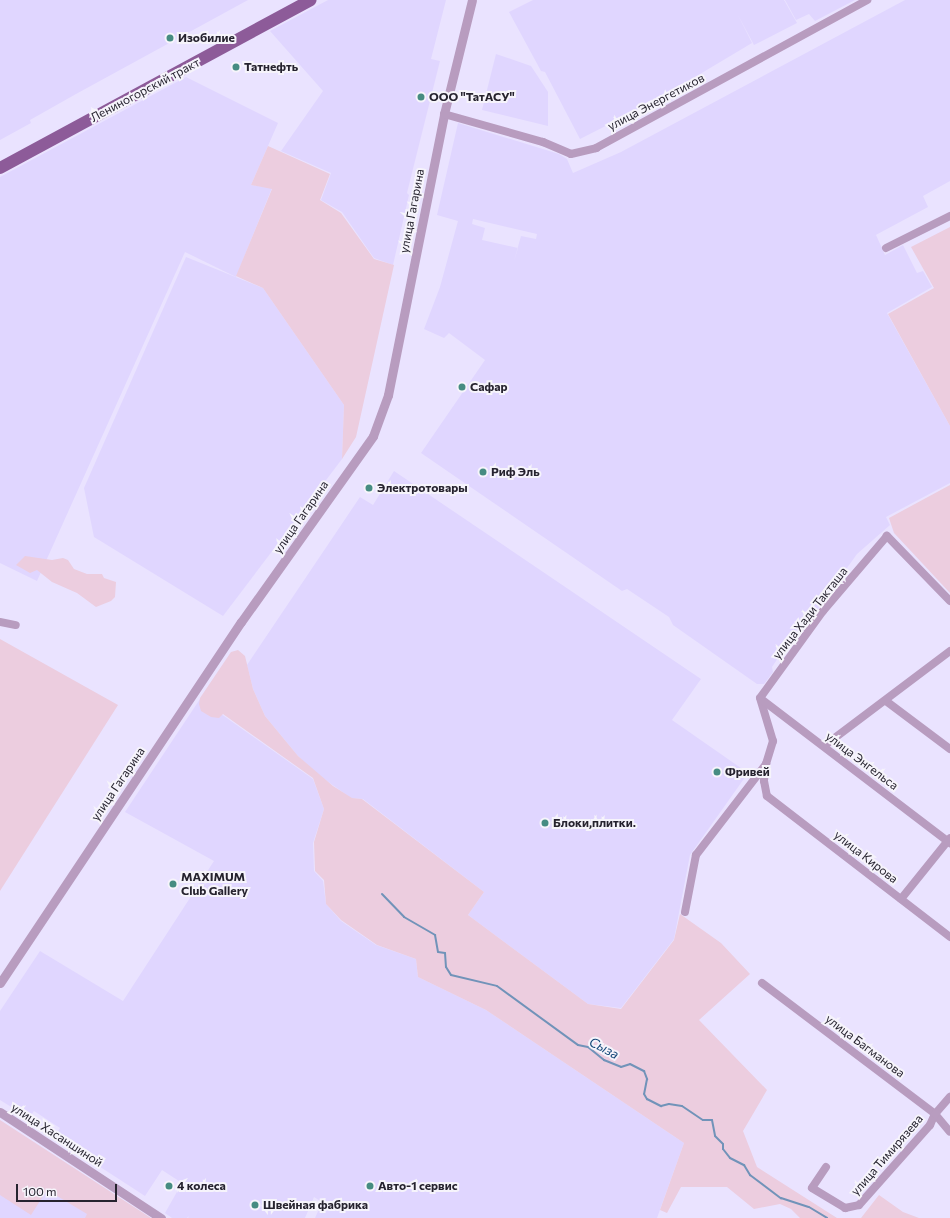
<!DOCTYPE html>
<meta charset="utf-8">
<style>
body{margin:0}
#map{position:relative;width:950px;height:1218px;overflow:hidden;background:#eae3ff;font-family:Commissioner,sans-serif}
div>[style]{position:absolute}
.built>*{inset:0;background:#e0d6ff}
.green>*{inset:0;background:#eccddf}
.stream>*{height:2px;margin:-1px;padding:0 1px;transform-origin:1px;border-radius:1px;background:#7193b9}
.minor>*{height:8px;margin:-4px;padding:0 4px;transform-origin:4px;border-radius:4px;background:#b89cbf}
.tertiary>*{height:9px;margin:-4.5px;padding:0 4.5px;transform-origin:4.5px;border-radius:4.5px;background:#b89cbf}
.primary>*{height:12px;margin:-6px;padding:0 6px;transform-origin:6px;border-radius:6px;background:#8d5b99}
.dots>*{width:11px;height:11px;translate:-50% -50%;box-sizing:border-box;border:2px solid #f6f4fb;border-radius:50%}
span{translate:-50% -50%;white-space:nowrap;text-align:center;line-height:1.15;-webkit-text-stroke:4px #f6f4fb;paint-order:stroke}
.poi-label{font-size:12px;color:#26232f;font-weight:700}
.left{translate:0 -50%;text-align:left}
.street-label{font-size:12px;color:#26232f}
.water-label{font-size:13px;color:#144778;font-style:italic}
.scale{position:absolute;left:16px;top:1184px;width:101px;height:18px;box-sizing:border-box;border:2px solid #26232f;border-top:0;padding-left:5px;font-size:12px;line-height:14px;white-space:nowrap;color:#26232f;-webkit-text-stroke:3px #f6f4fb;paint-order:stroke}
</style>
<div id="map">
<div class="built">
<i style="clip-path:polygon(0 0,248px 0,76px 94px,30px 120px,31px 123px,0 140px)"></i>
<i style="clip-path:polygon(328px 0,446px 0,431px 59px,440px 61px,407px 193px,409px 195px,393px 265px,374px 258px,342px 212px,321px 200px,331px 173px,281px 151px,323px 91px,270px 31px)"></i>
<i style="clip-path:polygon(533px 0,784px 0,797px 23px,754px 45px,738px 15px,752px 43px,695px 77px,696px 80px,580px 139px,545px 72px,541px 71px,509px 12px)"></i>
<i style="clip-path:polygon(785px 0,855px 0,815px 21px,809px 14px,796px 20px)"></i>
<i style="clip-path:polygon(evenodd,905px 0,950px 0,950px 181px,923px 196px,928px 207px,872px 237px,876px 235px,885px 255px,903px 245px,917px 273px,923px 271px,932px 287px,887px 313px,950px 426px,950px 483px,886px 517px,890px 525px,857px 554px,816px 611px,810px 610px,772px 667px,773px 672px,764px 684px,757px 684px,673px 625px,669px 617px,627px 589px,622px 591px,421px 453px,485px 360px,449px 333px,444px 338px,424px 329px,440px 287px,458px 221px,437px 215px,458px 123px,559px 154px,567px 159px,573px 173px,621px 152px,905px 0,473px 219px,537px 234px,536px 239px,521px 236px,514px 261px,518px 248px,482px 240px,485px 228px,472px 224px,473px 219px)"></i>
<i style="clip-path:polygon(496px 54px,531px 66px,548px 92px,548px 126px,482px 110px)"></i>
<i style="clip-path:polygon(186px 77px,278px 123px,251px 185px,272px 188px,236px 277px,185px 252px,37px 581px,0 563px,0 177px)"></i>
<i style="clip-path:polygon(186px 257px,263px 288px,344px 405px,342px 459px,223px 616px,94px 537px,84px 488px)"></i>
<i style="clip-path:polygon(394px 471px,701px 679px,672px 720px,748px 773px,690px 855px,674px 939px,621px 1008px,588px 1004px,468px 915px,484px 892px,363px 799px,351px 798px,317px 774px,298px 756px,265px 716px,253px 689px,247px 665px,360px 497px,373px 505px)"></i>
<i style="clip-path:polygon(200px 699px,313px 779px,324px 809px,313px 843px,314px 871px,323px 881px,326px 904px,341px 921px,376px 945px,416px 959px,418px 977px,486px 1010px,684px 1143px,657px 1218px,315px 1218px,322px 1202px,314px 1197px,305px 1218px,188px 1218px,189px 1216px,187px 1218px,172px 1218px,165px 1213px,182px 1183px,162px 1170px,145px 1196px,54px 1137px,60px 1128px,34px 1111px,29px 1118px,0 1100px,0 1011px,40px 951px,123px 1001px,214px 861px,125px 812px)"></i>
<i style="clip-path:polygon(0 1149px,109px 1218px,0 1218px)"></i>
</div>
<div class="green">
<i style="clip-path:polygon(268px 146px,330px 174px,320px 200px,341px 213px,374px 259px,394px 265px,356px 437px,342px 459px,344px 405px,263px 288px,236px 276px,272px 189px,251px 185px)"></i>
<i style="clip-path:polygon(950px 227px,950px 426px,888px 314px,934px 288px,911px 247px)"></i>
<i style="clip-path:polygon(950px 485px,950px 593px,894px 533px,889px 518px)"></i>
<i style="clip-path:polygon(25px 556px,52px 560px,63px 558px,68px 560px,74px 569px,87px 574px,102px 574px,104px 578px,116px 582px,115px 597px,111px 601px,96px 607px,77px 593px,52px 582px,37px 570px,30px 573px,16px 565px)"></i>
<i style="clip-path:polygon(0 639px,118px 705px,0 891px)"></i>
<i style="clip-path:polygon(238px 650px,245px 656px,253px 689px,265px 716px,298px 756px,333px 786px,352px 798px,362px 799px,484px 892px,468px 915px,588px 1004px,621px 1009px,674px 940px,680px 914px,721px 943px,750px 974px,699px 1020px,767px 1090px,743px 1131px,757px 1167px,837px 1218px,800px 1218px,791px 1209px,780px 1204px,754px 1209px,727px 1187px,681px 1187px,667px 1213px,660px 1210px,684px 1143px,486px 1010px,418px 977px,416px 959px,377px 945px,341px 920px,326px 904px,324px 880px,315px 871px,314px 842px,324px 809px,313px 778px,223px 714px,219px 718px,211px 717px,201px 711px,199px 704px,200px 698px,231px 652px)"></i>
<i style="clip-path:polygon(0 1120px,151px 1218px,85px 1218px,87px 1214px,47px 1190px,31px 1215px,0 1195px)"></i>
<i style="clip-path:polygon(879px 1195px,903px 1212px,919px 1218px,861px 1218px)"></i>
</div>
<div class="stream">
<i style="left:382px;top:894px;width:32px;rotate:46deg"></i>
<i style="left:404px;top:917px;width:36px;rotate:30deg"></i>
<i style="left:435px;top:935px;width:17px;rotate:80deg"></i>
<i style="left:438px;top:952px;width:7px;rotate:8deg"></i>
<i style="left:445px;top:953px;width:14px;rotate:86deg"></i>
<i style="left:446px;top:967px;width:9px;rotate:58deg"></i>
<i style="left:451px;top:975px;width:47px;rotate:13.4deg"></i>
<i style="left:497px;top:986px;width:100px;rotate:36.1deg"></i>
<i style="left:578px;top:1045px;width:10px;rotate:11deg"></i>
<i style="left:588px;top:1047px;width:21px;rotate:39deg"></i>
<i style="left:604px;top:1060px;width:18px;rotate:22deg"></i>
<i style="left:621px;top:1067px;width:9px;rotate:-18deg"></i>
<i style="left:630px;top:1064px;width:16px;rotate:27deg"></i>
<i style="left:644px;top:1071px;width:9px;rotate:69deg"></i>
<i style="left:647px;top:1079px;width:15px;rotate:101deg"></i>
<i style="left:644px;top:1094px;width:6px;rotate:59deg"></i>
<i style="left:647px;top:1099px;width:16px;rotate:27deg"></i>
<i style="left:661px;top:1106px;width:8px;rotate:-14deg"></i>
<i style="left:669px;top:1104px;width:13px;rotate:9deg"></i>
<i style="left:682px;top:1106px;width:25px;rotate:34deg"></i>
<i style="left:703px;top:1120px;width:9px"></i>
<i style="left:712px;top:1120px;width:16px;rotate:79deg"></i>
<i style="left:715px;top:1136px;width:11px;rotate:45deg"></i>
<i style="left:723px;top:1144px;width:5px;rotate:90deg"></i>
<i style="left:723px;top:1149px;width:11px;rotate:52deg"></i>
<i style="left:730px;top:1158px;width:16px;rotate:27deg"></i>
<i style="left:744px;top:1165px;width:12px;rotate:59deg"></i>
<i style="left:750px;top:1175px;width:39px;rotate:37deg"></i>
<i style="left:781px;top:1198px;width:29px;rotate:18deg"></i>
<i style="left:809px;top:1207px;width:21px;rotate:31deg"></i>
</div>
<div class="minor">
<i style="left:444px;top:114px;width:103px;rotate:15.8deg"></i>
<i style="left:543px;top:142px;width:30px;rotate:23deg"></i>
<i style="left:571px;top:154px;width:26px;rotate:-13deg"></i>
<i style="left:596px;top:148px;width:309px;rotate:-28.6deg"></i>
<i style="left:886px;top:248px;width:72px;rotate:-26.6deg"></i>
<i style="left:950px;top:601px;width:91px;rotate:-134.1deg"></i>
<i style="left:887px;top:536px;width:99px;rotate:130.5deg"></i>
<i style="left:823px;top:611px;width:107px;rotate:125.9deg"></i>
<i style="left:760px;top:698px;width:45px;rotate:73.2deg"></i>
<i style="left:773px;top:741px;width:24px;rotate:107deg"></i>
<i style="left:766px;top:764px;width:17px;rotate:97deg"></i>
<i style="left:764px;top:781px;width:15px;rotate:79deg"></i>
<i style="left:767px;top:796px;width:231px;rotate:37.6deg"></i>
<i style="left:0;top:622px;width:16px;rotate:11deg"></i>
<i style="left:761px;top:699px;width:238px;rotate:37.3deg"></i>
<i style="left:886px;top:701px;width:80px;rotate:36.9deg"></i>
<i style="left:824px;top:746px;width:158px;rotate:-37deg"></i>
<i style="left:901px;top:899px;width:78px;rotate:-51.2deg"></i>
<i style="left:685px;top:912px;width:58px;rotate:-79.1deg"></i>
<i style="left:696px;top:855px;width:115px;rotate:-52.4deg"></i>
<i style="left:762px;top:983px;width:217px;rotate:37.1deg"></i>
<i style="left:935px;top:1114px;width:23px;rotate:50deg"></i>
<i style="left:826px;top:1167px;width:25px;rotate:124deg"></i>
<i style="left:812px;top:1188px;width:39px;rotate:31deg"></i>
<i style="left:845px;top:1208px;width:14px;rotate:-12deg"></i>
<i style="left:859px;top:1205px;width:107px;rotate:-48.4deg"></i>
<i style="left:930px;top:1125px;width:12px;rotate:-66deg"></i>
<i style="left:935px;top:1114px;width:23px;rotate:-49deg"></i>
</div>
<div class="tertiary">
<i style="left:0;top:983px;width:434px;rotate:-56.3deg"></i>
<i style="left:241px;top:622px;width:228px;rotate:-54.6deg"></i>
<i style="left:373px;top:436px;width:44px;rotate:-69.9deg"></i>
<i style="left:388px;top:395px;width:287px;rotate:-78.7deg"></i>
<i style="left:444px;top:114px;width:117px;rotate:-76.2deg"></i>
<i style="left:0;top:1112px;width:193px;rotate:33.4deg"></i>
</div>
<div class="primary">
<i style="left:0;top:168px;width:353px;rotate:-28.4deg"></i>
</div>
<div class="dots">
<i style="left:170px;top:38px;background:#468c82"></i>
<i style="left:236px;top:67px;background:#468c82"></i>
<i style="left:421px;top:97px;background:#468c82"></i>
<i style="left:462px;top:387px;background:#468c82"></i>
<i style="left:483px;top:472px;background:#468c82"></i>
<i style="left:369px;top:488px;background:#468c82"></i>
<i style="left:717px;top:772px;background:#468c82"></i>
<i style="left:545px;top:823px;background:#468c82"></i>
<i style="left:173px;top:884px;background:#468c82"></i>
<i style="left:169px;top:1186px;background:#468c82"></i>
<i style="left:370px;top:1186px;background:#468c82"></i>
<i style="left:255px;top:1205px;background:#468c82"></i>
</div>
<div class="poi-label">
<span class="left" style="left:178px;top:38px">Изобилие</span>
<span class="left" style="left:244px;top:67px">Татнефть</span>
<span class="left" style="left:429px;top:97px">ООО "ТатАСУ"</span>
<span class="left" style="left:470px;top:387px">Сафар</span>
<span class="left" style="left:491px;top:472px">Риф Эль</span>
<span class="left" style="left:377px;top:488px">Электротовары</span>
<span class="left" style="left:725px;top:772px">Фривей</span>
<span class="left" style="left:553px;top:823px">Блоки,плитки.</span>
<span class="left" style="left:181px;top:884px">MAXIMUM<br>Club Gallery</span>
<span class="left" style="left:177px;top:1186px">4 колеса</span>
<span class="left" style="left:378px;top:1186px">Авто-1 сервис</span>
<span class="left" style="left:263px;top:1205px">Швейная фабрика</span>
</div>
<div class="street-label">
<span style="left:145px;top:90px;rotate:-28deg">Лениногорский тракт</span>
<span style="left:656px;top:102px;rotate:-28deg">улица Энергетиков</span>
<span style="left:412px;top:211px;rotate:-79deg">улица Гагарина</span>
<span style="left:301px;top:517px;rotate:-55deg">улица Гагарина</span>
<span style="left:810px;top:613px;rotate:-52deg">улица Хади Такташа</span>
<span style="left:862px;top:761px;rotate:37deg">улица Энгельса</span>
<span style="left:118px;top:784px;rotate:-56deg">улица Гагарина</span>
<span style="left:866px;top:857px;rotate:38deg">улица Кирова</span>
<span style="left:865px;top:1046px;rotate:37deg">улица Багманова</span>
<span style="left:57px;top:1135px;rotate:33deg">улица Хасаншиной</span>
<span style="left:887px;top:1155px;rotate:-49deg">улица Тимирязева</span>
</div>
<div class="water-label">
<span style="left:604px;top:1048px;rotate:28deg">Сыза</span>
</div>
<div class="scale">100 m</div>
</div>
